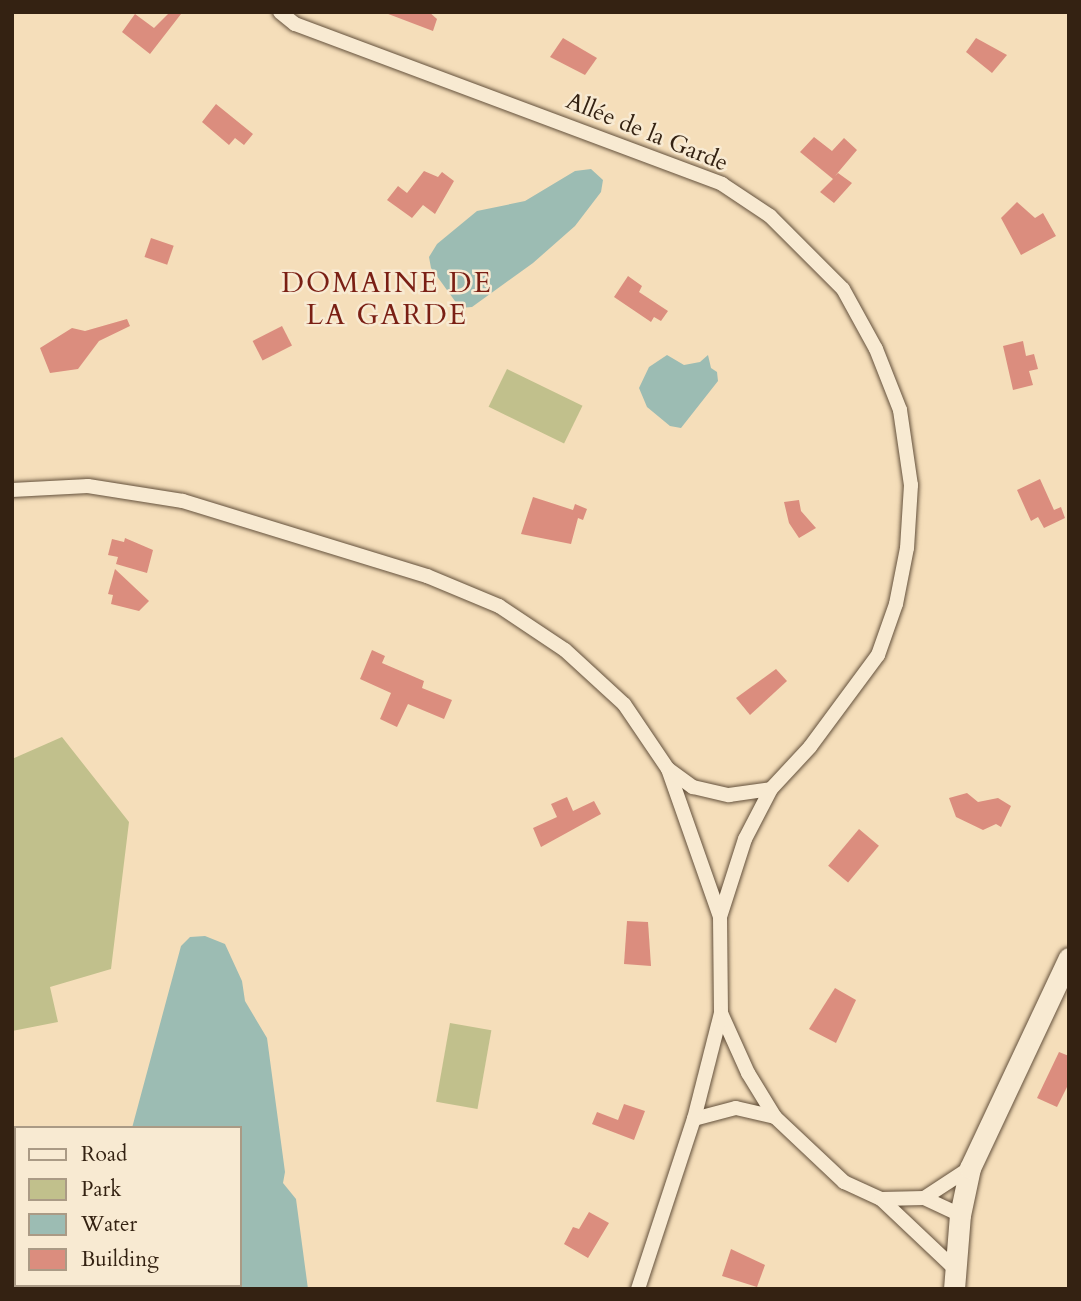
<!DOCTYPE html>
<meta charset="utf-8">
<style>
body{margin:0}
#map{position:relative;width:1081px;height:1301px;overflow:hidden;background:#f5deba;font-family:Cardo,serif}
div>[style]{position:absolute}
.green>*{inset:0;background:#c1c08c;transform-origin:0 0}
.water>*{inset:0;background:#9cbcb3}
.building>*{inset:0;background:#db8d7e;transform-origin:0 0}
.roads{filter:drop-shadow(0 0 2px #64513c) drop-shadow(0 0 2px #64513c)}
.minor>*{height:14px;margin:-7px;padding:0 7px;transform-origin:7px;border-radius:7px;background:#f8ead2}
.secondary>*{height:21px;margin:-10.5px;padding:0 10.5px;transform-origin:10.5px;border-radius:10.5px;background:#f8ead2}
span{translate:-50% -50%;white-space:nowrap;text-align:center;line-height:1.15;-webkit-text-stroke:5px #f8ead2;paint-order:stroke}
.street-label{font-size:24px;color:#342212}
.quarter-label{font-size:28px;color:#7a1f14;letter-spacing:2px}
.frame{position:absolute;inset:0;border:14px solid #342212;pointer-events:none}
.legend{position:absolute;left:14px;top:1126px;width:228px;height:161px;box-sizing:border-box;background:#f8ead2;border:2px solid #aa9a85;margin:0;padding:9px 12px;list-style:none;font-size:21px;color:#342212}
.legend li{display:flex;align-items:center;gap:14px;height:35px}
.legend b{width:35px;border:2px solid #aa9a85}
</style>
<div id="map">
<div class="green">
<i style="left:507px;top:369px;width:84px;height:42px;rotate:26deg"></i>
<i style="clip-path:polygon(62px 737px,129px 822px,111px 969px,50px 987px,58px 1022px,12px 1031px,12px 759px)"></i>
<i style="left:450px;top:1023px;width:42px;height:80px;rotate:10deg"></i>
</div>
<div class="water">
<i style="clip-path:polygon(591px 169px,603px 180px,601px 192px,575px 226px,533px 263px,472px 307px,460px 308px,431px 268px,429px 257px,437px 244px,477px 211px,525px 201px,575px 171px)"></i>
<i style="clip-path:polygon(667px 355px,684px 365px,700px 362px,708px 355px,711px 368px,717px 372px,718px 381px,681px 428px,670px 426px,647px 407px,639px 388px,649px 367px)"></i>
<i style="clip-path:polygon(205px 936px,225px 944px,242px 981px,245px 1001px,267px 1038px,285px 1172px,283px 1183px,296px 1199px,308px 1289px,135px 1285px,240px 1285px,240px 1128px,132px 1128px,181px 946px,190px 937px)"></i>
</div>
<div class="building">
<i style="clip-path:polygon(170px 12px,181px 14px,150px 54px,122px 32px,135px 14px,154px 28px)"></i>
<i style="clip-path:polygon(383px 12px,429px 12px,437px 19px,433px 31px)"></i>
<i style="clip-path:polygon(563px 38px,597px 58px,585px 75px,550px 57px)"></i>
<i style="clip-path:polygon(976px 38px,1007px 55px,992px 73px,966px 52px)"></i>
<i style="clip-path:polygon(216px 104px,253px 134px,244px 145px,235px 138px,229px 145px,202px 122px)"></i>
<i style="clip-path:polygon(814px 137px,832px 151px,844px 138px,857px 150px,835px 176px,838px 173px,852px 183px,834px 203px,820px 192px,833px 179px,800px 152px)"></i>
<i style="clip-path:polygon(424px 171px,438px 177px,442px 172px,454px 181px,435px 214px,423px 205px,412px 218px,387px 200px,398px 186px,407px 193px)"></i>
<i style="clip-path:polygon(1017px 202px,1035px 218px,1043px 213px,1056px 236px,1021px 255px,1001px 218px)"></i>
<i style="left:151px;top:238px;width:24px;height:20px;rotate:19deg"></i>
<i style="clip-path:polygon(628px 276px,642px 286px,639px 292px,668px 311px,661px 321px,654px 317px,651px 322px,614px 297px)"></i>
<i style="clip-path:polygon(127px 319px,130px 326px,99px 341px,78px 369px,50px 373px,40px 348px,72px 328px,85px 331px)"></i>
<i style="left:282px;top:326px;width:22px;height:33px;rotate:63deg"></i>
<i style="clip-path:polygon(1023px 341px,1026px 356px,1034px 354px,1038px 369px,1029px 371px,1033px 385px,1013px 390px,1003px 346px)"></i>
<i style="clip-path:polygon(1040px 479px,1054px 510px,1061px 507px,1065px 518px,1044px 528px,1038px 517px,1031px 521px,1017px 490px)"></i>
<i style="clip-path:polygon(533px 497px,573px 510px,575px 504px,587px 509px,583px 520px,578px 518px,571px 544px,521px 534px)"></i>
<i style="clip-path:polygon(799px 500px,801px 511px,816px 528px,799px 538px,789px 523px,784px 502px)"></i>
<i style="clip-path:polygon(125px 538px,153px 550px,147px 573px,116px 564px,118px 557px,108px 555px,112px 539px,124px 542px)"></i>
<i style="clip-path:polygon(115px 569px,149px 601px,139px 611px,111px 604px,113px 595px,108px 594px)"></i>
<i style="clip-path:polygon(372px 650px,385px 656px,382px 663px,424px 681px,422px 688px,452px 700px,444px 719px,408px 704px,397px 727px,380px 719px,391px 693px,360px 679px)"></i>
<i style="clip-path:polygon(776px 669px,787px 681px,750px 715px,736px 698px)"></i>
<i style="clip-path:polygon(967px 793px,978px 802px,998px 798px,1011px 806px,1001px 827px,996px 824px,983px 830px,956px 817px,949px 798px)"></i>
<i style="clip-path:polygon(567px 797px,573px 811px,594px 801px,601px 814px,541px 847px,533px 828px,557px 817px,551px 804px)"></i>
<i style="left:859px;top:829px;width:26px;height:48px;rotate:40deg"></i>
<i style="clip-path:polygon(627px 921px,648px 922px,651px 966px,624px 964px)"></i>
<i style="clip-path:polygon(835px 988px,856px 1000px,836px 1043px,809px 1029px)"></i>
<i style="clip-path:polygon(1059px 1052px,1069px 1056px,1069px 1083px,1057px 1107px,1037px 1098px)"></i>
<i style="clip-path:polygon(624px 1104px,645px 1111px,634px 1140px,592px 1124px,597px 1112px,618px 1120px)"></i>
<i style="clip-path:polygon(589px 1212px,609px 1223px,588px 1258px,564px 1244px,573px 1227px,579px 1229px)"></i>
<i style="clip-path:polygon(731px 1249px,765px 1265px,757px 1287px,722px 1276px)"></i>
</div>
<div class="roads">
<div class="minor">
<i style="left:280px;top:12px;width:19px;rotate:39deg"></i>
<i style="left:295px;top:24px;width:456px;rotate:20.5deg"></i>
<i style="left:722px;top:184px;width:58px;rotate:33.7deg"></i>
<i style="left:770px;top:216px;width:103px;rotate:45deg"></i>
<i style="left:843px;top:289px;width:68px;rotate:61.2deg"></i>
<i style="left:876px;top:349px;width:66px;rotate:68.5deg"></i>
<i style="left:900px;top:410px;width:76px;rotate:81.7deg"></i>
<i style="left:911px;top:485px;width:63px;rotate:93.6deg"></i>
<i style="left:907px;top:548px;width:57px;rotate:101.1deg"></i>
<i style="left:896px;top:604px;width:54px;rotate:109.4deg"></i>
<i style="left:878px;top:655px;width:114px;rotate:126.5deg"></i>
<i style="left:810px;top:747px;width:57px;rotate:132.9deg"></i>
<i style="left:12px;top:490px;width:76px;rotate:-3deg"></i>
<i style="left:88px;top:486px;width:96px;rotate:9deg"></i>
<i style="left:183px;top:501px;width:255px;rotate:17.1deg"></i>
<i style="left:427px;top:576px;width:78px;rotate:22.6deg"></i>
<i style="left:499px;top:606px;width:79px;rotate:33.7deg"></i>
<i style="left:565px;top:650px;width:80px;rotate:42.5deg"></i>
<i style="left:624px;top:704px;width:78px;rotate:55.9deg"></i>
<i style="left:668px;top:769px;width:157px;rotate:70.6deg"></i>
<i style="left:720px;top:917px;width:96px;rotate:89.4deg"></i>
<i style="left:721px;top:1013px;width:66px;rotate:65.8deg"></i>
<i style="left:748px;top:1073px;width:52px;rotate:58.5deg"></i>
<i style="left:775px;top:1117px;width:95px;rotate:43.3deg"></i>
<i style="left:844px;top:1182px;width:41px;rotate:24.7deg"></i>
<i style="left:881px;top:1199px;width:99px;rotate:43.4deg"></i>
<i style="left:668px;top:769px;width:31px;rotate:36deg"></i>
<i style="left:693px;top:787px;width:37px;rotate:13deg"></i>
<i style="left:729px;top:795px;width:42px;rotate:-8.1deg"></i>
<i style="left:771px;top:789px;width:56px;rotate:117.5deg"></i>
<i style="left:745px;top:839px;width:82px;rotate:107.8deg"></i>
<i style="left:694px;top:1119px;width:43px;rotate:-14.7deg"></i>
<i style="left:736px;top:1108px;width:40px;rotate:13deg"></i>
<i style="left:924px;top:1198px;width:40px;rotate:25deg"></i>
<i style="left:881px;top:1199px;width:43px;rotate:-1.3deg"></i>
<i style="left:924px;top:1198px;width:55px;rotate:-33.1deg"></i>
<i style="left:638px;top:1289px;width:179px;rotate:-71.8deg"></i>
<i style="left:694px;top:1119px;width:109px;rotate:-75.7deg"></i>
</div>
<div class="secondary">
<i style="left:954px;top:1289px;width:74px;rotate:-85.4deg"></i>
<i style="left:960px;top:1215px;width:48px;rotate:-78deg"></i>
<i style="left:970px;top:1168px;width:232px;rotate:-64.8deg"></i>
</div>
</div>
<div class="street-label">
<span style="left:647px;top:132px;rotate:22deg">Allée de la Garde</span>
</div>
<div class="quarter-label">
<span style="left:387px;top:299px">DOMAINE DE<br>LA GARDE</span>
</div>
<div class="frame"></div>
<ul class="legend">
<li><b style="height:9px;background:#f8ead2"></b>Road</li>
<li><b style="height:19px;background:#c1c08c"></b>Park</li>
<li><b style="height:19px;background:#9cbcb3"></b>Water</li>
<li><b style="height:19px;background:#db8d7e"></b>Building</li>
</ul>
</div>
